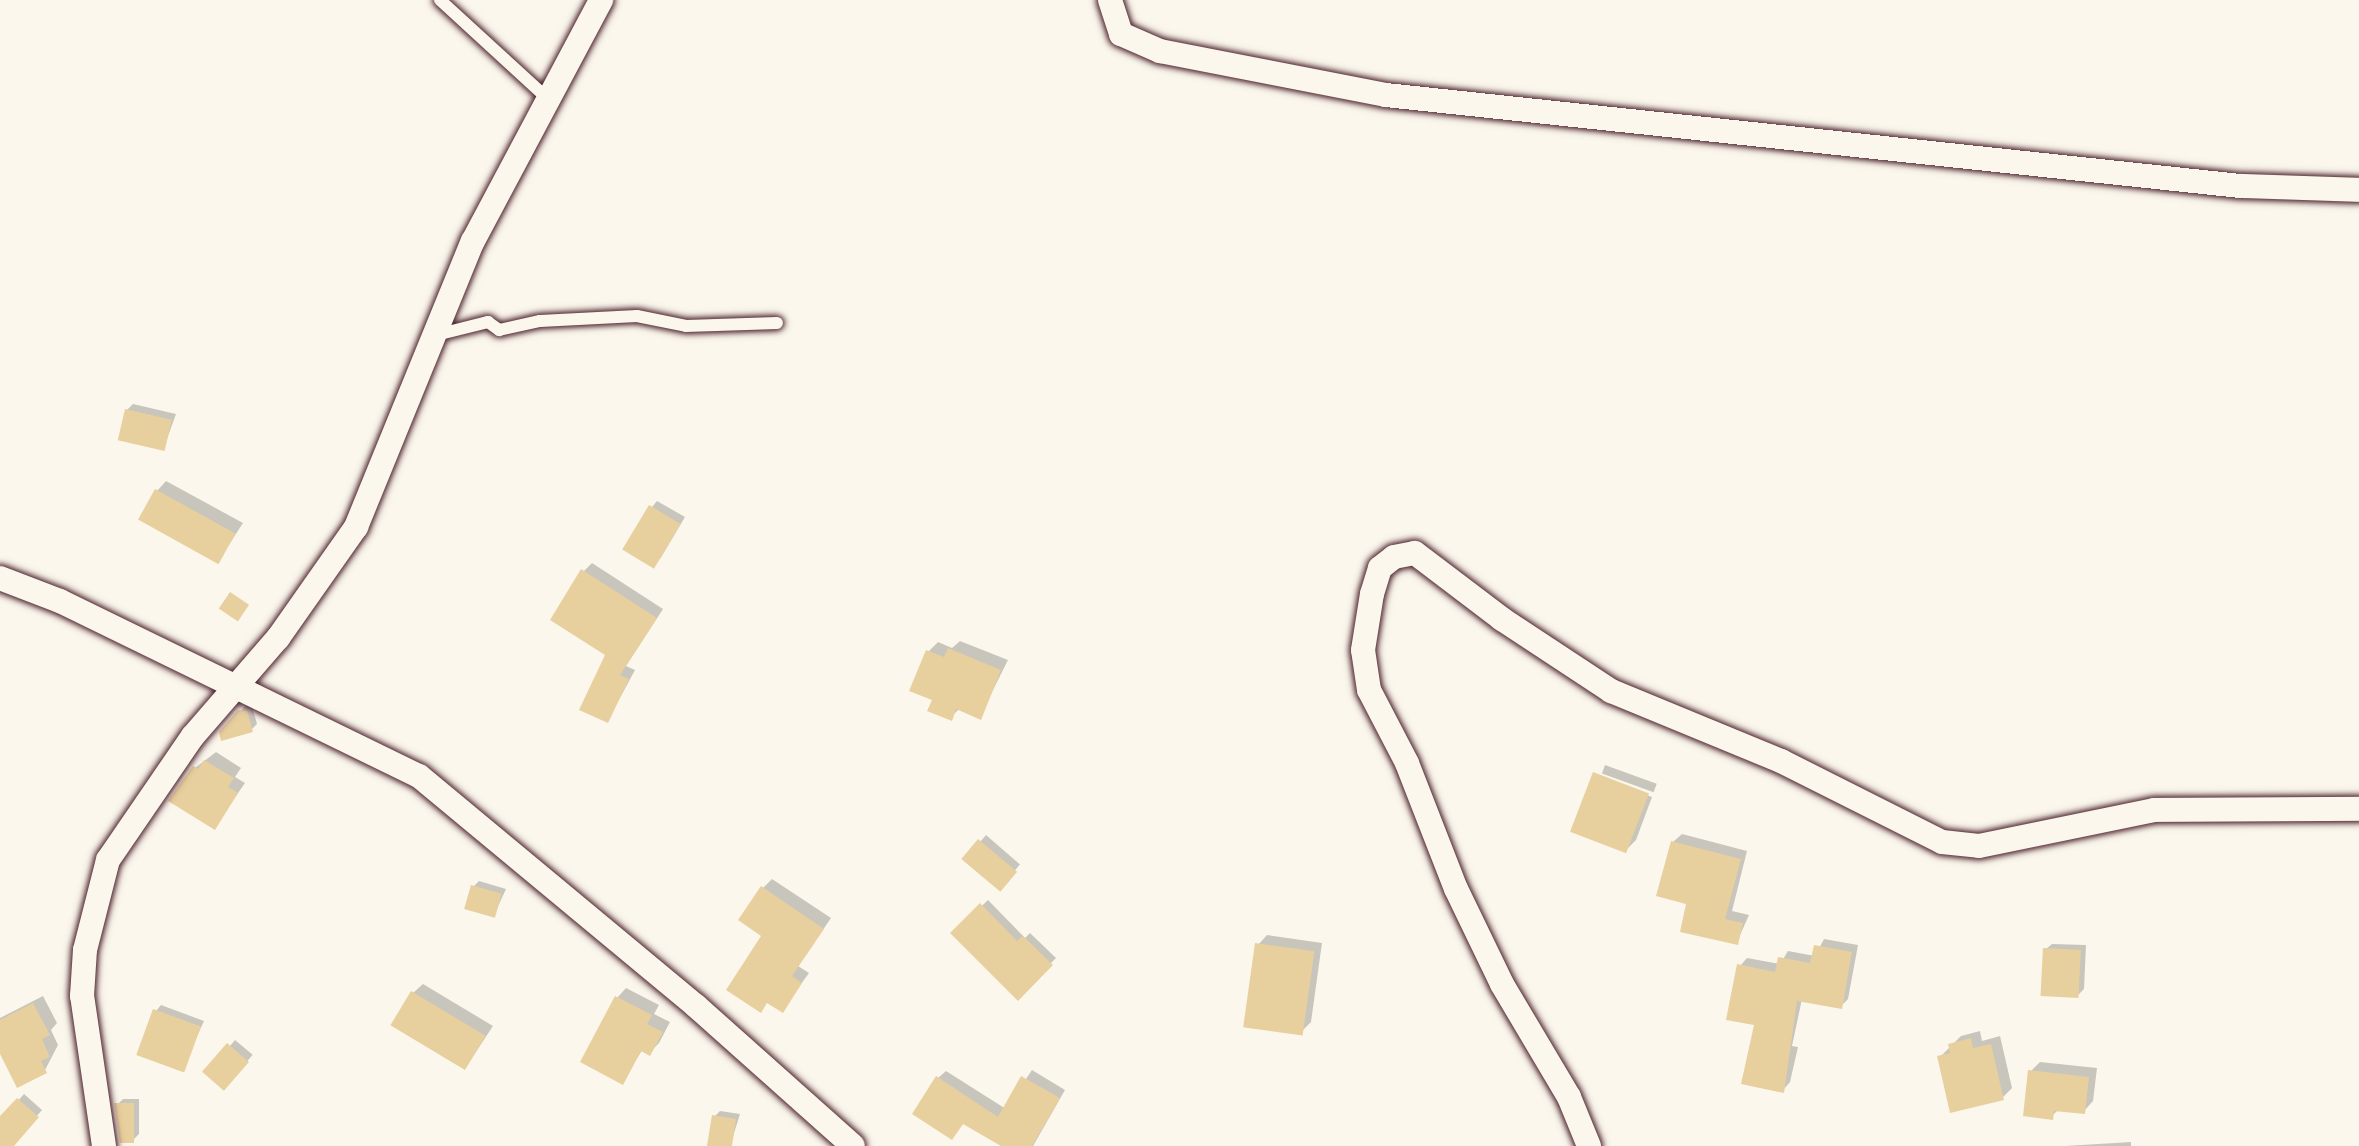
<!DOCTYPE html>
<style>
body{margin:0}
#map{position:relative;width:2359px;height:1146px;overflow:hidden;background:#fbf7ec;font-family:"Shantell Sans",sans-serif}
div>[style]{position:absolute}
.shadow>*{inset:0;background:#0003;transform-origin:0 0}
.building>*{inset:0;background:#e8cf9e;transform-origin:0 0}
.roads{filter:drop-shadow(0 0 3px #4a1f2b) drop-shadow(0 0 3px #4a1f2b)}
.service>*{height:12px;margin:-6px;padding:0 6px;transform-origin:6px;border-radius:6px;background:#fbf7ec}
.minor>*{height:24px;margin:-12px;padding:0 12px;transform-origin:12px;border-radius:12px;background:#fbf7ec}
span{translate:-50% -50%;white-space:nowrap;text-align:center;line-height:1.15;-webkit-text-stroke:10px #fbf7ec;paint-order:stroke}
</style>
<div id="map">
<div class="shadow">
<i style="clip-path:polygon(133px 404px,176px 414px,164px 447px,127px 410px)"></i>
<i style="clip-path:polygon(166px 481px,243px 523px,219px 560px,157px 491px)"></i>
<i style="clip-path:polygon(657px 501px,685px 517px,660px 559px,652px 507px)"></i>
<i style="clip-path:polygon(592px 563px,663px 609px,626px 666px,635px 670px,608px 720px,608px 654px,584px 571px)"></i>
<i style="clip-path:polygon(960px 641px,1008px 660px,980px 716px,960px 708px,951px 717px,936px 698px,929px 651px,938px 642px,952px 648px)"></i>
<i style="clip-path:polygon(246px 705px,252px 706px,257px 724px,251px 730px,240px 712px)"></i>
<i style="clip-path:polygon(216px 752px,241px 768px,235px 777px,245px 783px,215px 826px,195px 768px)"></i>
<i style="left:1605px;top:765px;width:55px;height:9px;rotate:20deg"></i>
<i style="clip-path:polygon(1596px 777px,1652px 797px,1636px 840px,1627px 849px)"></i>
<i style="clip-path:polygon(1682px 834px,1747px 851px,1732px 911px,1749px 915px,1737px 942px,1690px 902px,1673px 842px)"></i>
<i style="left:986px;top:835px;width:45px;height:32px;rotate:41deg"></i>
<i style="clip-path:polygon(772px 879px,831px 918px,798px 966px,809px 973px,783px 1009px,765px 935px,763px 888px)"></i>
<i style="clip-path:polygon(479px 881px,506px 889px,494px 915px,474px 886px)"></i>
<i style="clip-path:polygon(988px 900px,1025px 938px,1030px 933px,1056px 958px,1018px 997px,954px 933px)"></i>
<i style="clip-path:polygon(1267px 935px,1322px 943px,1311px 1022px,1302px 1031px,1258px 945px)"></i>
<i style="clip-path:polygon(1824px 939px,1858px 945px,1848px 999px,1841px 1006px,1802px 999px,1792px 1046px,1798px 1047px,1790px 1082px,1783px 1090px,1740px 966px,1747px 958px,1780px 964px,1788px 951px,1815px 956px)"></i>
<i style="clip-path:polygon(2052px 944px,2086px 945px,2084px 989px,2078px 995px,2046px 949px)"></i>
<i style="clip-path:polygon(423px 984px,493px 1026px,466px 1067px,413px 993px)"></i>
<i style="clip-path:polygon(626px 988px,659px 1005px,654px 1014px,670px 1022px,659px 1043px,650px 1052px,643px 1049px,622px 1081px,617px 998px)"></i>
<i style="clip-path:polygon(43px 996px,57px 1023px,51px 1030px,58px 1045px,45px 1070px,0 1048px,0 1018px)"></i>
<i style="clip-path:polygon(161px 1005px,204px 1021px,182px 1069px,156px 1011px)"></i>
<i style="clip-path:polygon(1980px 1031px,1982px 1041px,2000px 1036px,2012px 1088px,2003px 1097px,1940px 1057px,1961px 1036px)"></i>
<i style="left:235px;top:1040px;width:23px;height:43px;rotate:40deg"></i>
<i style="clip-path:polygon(2040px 1062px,2097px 1068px,2093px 1101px,2084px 1111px,2060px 1108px,2052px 1116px,2031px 1071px)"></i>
<i style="clip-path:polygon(1032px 1070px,1065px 1090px,1033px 1146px,1007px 1146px,938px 1078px,946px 1071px,1006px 1109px)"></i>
<i style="clip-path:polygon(24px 1094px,42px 1110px,11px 1146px,0 1146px,0 1121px)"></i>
<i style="clip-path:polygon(123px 1099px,139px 1099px,139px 1134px,133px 1140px,118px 1104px)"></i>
<i style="clip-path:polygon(720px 1111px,740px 1114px,730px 1146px,714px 1117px)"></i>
<i style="clip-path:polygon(2131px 1142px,2131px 1146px,2065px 1146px)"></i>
</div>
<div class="building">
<i style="left:125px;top:409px;width:48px;height:32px;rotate:13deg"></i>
<i style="left:155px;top:489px;width:92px;height:35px;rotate:29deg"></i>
<i style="left:649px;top:505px;width:37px;height:52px;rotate:31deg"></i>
<i style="clip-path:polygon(581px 569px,657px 618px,620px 675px,629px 679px,608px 723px,579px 710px,605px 655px,550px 620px)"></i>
<i style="left:230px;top:592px;width:23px;height:20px;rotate:34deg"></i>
<i style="clip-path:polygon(948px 648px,1001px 670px,981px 720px,956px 709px,952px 721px,927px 711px,932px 700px,909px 691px,926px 650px,944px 657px)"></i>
<i style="clip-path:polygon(238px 710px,247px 711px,253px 732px,221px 741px,219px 732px)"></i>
<i style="clip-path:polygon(204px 760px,234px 778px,228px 787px,238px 793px,215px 830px,168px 801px,193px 766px,198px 769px)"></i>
<i style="left:1593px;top:772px;width:60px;height:64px;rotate:21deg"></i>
<i style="left:978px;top:839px;width:51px;height:26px;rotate:40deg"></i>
<i style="clip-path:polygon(1671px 841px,1741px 859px,1725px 919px,1743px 923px,1738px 945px,1680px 932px,1686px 904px,1656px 896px)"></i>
<i style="left:471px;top:885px;width:32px;height:25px;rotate:16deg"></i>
<i style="clip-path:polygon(761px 886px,824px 929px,792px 976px,802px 983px,783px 1013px,767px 1003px,761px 1013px,726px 990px,761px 936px,738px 920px)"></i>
<i style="clip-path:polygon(980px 903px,1017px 941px,1023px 936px,1053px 965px,1018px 1001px,950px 933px)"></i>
<i style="left:1255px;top:943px;width:60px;height:85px;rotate:8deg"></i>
<i style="clip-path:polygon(1814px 945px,1852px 952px,1842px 1009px,1797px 1001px,1784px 1093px,1741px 1084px,1754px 1025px,1726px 1020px,1737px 964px,1775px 972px,1778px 957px,1810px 963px)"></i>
<i style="left:2043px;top:948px;width:38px;height:48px;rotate:3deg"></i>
<i style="left:411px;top:991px;width:87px;height:40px;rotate:31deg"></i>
<i style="clip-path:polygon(615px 996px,652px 1015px,647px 1024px,663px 1032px,650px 1056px,641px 1051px,623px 1085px,580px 1062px)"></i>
<i style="clip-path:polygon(33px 1003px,50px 1035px,42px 1039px,50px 1057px,41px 1061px,47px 1073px,17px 1088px,0 1054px,0 1020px)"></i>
<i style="left:153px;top:1009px;width:51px;height:49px;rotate:20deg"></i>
<i style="clip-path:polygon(1971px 1038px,1973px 1048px,1991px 1044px,2004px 1100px,1950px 1113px,1937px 1056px,1950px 1053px,1948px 1044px)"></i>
<i style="left:227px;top:1043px;width:29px;height:38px;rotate:41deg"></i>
<i style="clip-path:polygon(2028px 1070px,2089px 1077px,2085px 1114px,2054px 1111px,2053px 1120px,2023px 1116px)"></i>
<i style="clip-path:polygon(936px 1076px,998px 1117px,1021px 1076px,1060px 1098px,1032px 1146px,1001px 1146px,963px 1124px,952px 1140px,912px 1114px)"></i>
<i style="clip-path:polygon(17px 1098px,39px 1117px,14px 1146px,0 1146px,0 1116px)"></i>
<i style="clip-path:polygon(114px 1103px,134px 1103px,134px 1143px,120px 1143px)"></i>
<i style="clip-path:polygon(712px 1115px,736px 1119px,732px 1146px,707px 1146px)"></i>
</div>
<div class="roads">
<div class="service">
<i style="left:440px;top:0;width:145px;rotate:42.5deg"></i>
<i style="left:436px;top:335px;width:54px;rotate:-14deg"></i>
<i style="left:488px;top:322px;width:14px;rotate:36deg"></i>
<i style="left:499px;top:330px;width:42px;rotate:-12.4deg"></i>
<i style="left:540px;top:321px;width:97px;rotate:-3deg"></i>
<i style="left:637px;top:316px;width:50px;rotate:11.5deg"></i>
<i style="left:686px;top:326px;width:91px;rotate:-1.9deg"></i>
</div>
<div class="minor">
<i style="left:1110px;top:0;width:36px;rotate:72deg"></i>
<i style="left:1121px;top:34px;width:43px;rotate:23.6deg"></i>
<i style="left:1160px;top:51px;width:230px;rotate:11deg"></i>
<i style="left:1386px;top:95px;width:860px;rotate:6.08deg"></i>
<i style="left:2241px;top:186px;width:118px;rotate:1.9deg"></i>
<i style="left:0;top:578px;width:64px;rotate:21deg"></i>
<i style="left:60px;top:601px;width:399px;rotate:26deg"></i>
<i style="left:419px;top:776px;width:360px;rotate:39.7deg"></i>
<i style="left:696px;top:1006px;width:210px;rotate:41.7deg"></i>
<i style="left:104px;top:1146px;width:152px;rotate:-98.3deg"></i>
<i style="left:82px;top:996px;width:46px;rotate:-86.3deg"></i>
<i style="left:85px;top:950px;width:93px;rotate:-75.7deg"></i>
<i style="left:108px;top:860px;width:150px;rotate:-55.6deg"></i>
<i style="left:193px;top:736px;width:130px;rotate:-49.1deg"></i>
<i style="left:278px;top:638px;width:136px;rotate:-54.9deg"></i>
<i style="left:356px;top:527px;width:309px;rotate:-67.8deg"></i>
<i style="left:473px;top:241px;width:273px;rotate:-62deg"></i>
<i style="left:1589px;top:1146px;width:53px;rotate:-112.2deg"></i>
<i style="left:1569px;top:1097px;width:131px;rotate:-120.7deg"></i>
<i style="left:1502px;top:984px;width:106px;rotate:-115.8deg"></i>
<i style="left:1456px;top:889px;width:135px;rotate:-111.3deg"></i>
<i style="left:1407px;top:763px;width:82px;rotate:-117.5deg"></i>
<i style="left:1369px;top:690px;width:40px;rotate:-98.5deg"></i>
<i style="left:1363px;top:650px;width:57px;rotate:-80.9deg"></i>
<i style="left:1372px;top:594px;width:27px;rotate:-73deg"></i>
<i style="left:1380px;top:568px;width:18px;rotate:-38deg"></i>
<i style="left:1394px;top:557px;width:21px;rotate:-11deg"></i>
<i style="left:1415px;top:553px;width:109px;rotate:37.2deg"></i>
<i style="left:1502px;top:619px;width:131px;rotate:33.4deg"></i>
<i style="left:1611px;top:691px;width:184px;rotate:22.4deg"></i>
<i style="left:1781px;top:761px;width:180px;rotate:26.7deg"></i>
<i style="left:1942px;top:842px;width:37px;rotate:6deg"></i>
<i style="left:1979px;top:846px;width:179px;rotate:-11.6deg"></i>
<i style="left:2154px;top:810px;width:205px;rotate:-0.3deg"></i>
</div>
</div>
</div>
